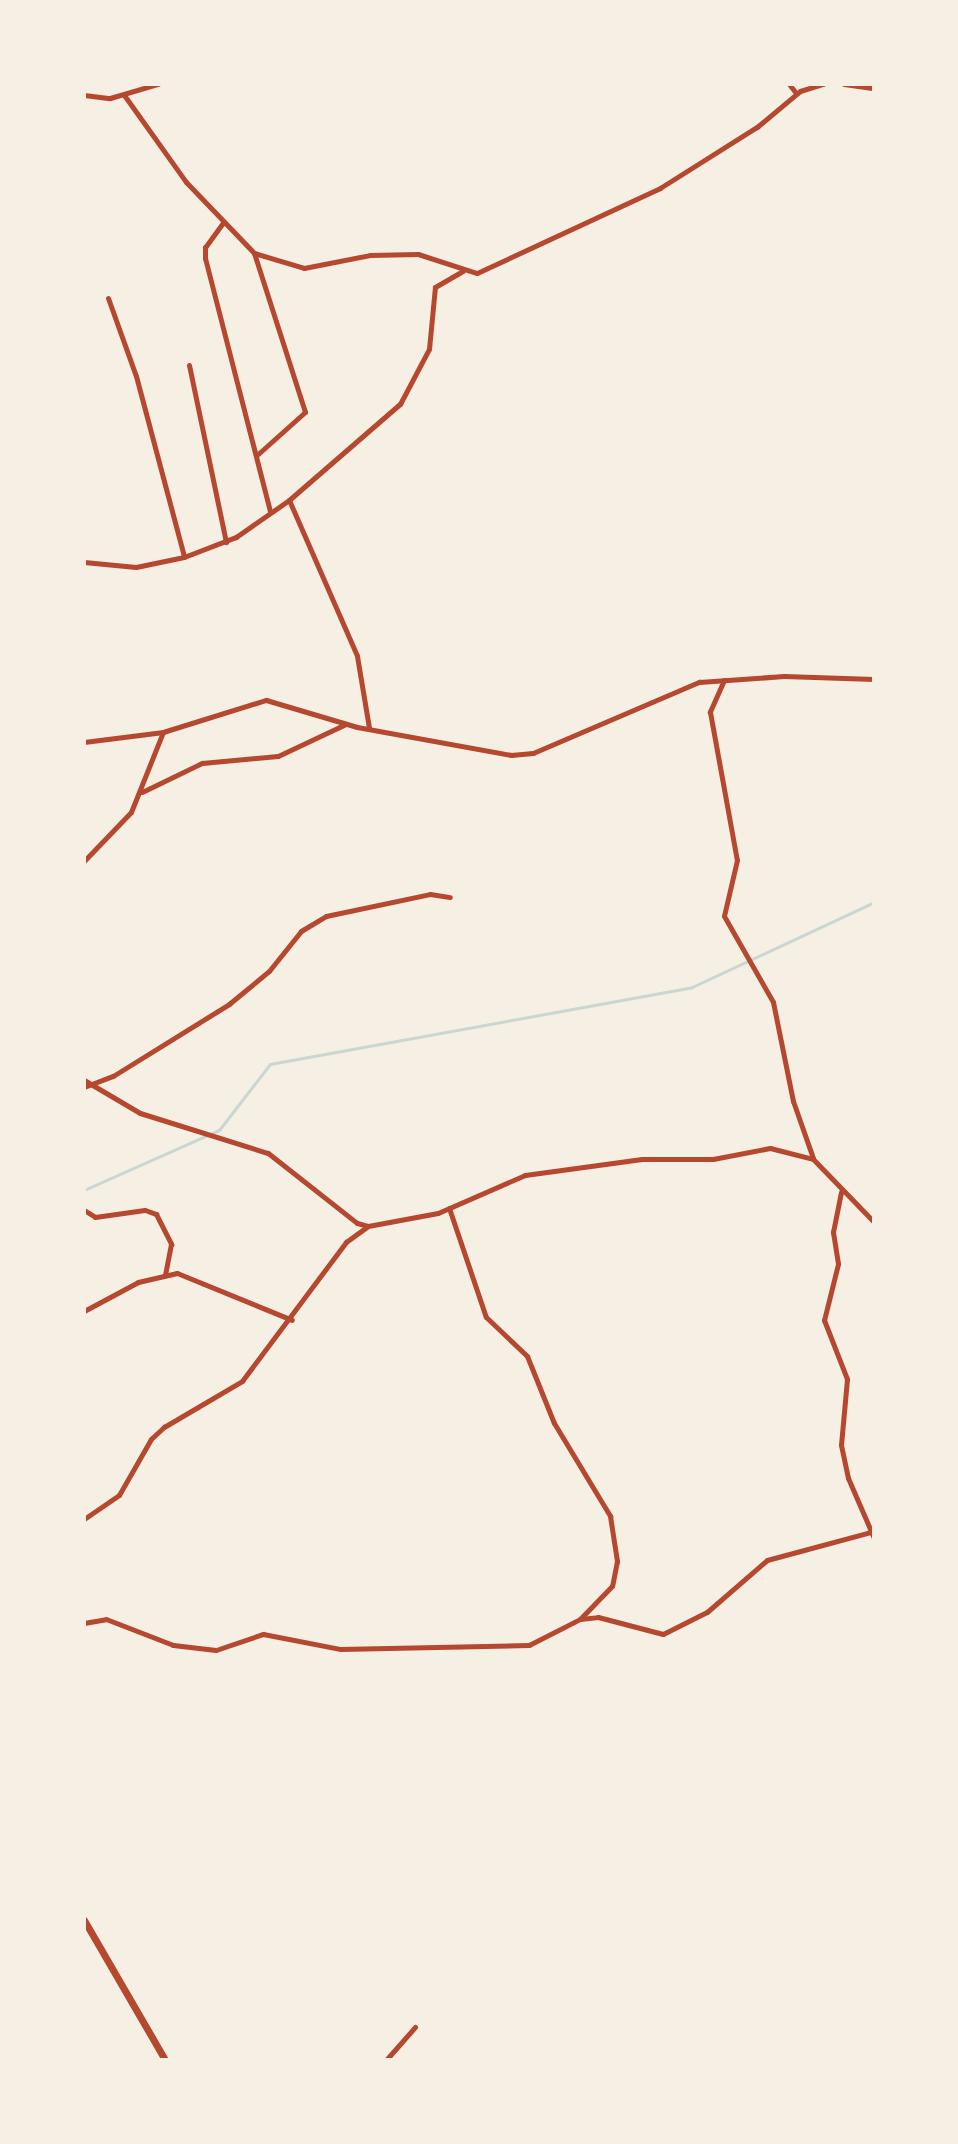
<!DOCTYPE html>
<style>
body{margin:0}
#map{position:relative;width:958px;height:2144px;overflow:hidden;background:#f6efe4;font-family:"Fira Sans Condensed",sans-serif}
div>[style]{position:absolute}
.stream>*{height:3px;margin:-1.5px;padding:0 1.5px;transform-origin:1.5px;border-radius:1.5px;background:#c9d6d2}
.minor>*{height:5px;margin:-2.5px;padding:0 2.5px;transform-origin:2.5px;border-radius:2.5px;background:#b5482f}
.tertiary>*{height:7px;margin:-3.5px;padding:0 3.5px;transform-origin:3.5px;border-radius:3.5px;background:#b5482f}
span{translate:-50% -50%;white-space:nowrap;text-align:center;line-height:1.15;-webkit-text-stroke:6px #f6efe4;paint-order:stroke}
.frame{position:absolute;inset:0;border:86px solid #f6efe4;pointer-events:none}
</style>
<div id="map">
<div class="stream">
<i style="left:84px;top:1190px;width:148px;rotate:-24deg"></i>
<i style="left:219px;top:1130px;width:83px;rotate:-52.3deg"></i>
<i style="left:270px;top:1064px;width:429px;rotate:-10.3deg"></i>
<i style="left:692px;top:987px;width:201px;rotate:-25deg"></i>
</div>
<div class="minor">
<i style="left:789px;top:84px;width:11px;rotate:52deg"></i>
<i style="left:844px;top:84px;width:30px;rotate:8deg"></i>
<i style="left:84px;top:95px;width:26px;rotate:7deg"></i>
<i style="left:110px;top:98px;width:50px;rotate:-16.3deg"></i>
<i style="left:124px;top:95px;width:107px;rotate:54.5deg"></i>
<i style="left:186px;top:182px;width:98px;rotate:46.2deg"></i>
<i style="left:254px;top:253px;width:52px;rotate:16.7deg"></i>
<i style="left:304px;top:268px;width:67px;rotate:-11.1deg"></i>
<i style="left:370px;top:255px;width:48px;rotate:-1.2deg"></i>
<i style="left:418px;top:254px;width:62px;rotate:17.9deg"></i>
<i style="left:477px;top:273px;width:202px;rotate:-24.9deg"></i>
<i style="left:660px;top:188px;width:115px;rotate:-32.2deg"></i>
<i style="left:757px;top:127px;width:56px;rotate:-39.9deg"></i>
<i style="left:800px;top:91px;width:24px;rotate:-17deg"></i>
<i style="left:222px;top:224px;width:29px;rotate:126deg"></i>
<i style="left:205px;top:247px;width:11px;rotate:90deg"></i>
<i style="left:205px;top:258px;width:261px;rotate:75.6deg"></i>
<i style="left:254px;top:253px;width:167px;rotate:72.2deg"></i>
<i style="left:305px;top:412px;width:63px;rotate:138.2deg"></i>
<i style="left:108px;top:298px;width:83px;rotate:70.3deg"></i>
<i style="left:136px;top:376px;width:187px;rotate:75.1deg"></i>
<i style="left:189px;top:365px;width:181px;rotate:78.2deg"></i>
<i style="left:289px;top:500px;width:170px;rotate:66.4deg"></i>
<i style="left:357px;top:656px;width:73px;rotate:80.5deg"></i>
<i style="left:84px;top:562px;width:52px;rotate:5.5deg"></i>
<i style="left:136px;top:567px;width:49px;rotate:-11.8deg"></i>
<i style="left:184px;top:557px;width:56px;rotate:-21deg"></i>
<i style="left:236px;top:537px;width:65px;rotate:-34.9deg"></i>
<i style="left:289px;top:500px;width:147px;rotate:-40.9deg"></i>
<i style="left:400px;top:404px;width:62px;rotate:-62.2deg"></i>
<i style="left:429px;top:349px;width:62px;rotate:-84.5deg"></i>
<i style="left:435px;top:287px;width:32px;rotate:-30deg"></i>
<i style="left:724px;top:680px;width:35px;rotate:114deg"></i>
<i style="left:710px;top:712px;width:150px;rotate:79.7deg"></i>
<i style="left:737px;top:860px;width:57px;rotate:103.1deg"></i>
<i style="left:724px;top:916px;width:99px;rotate:60.3deg"></i>
<i style="left:773px;top:1002px;width:101px;rotate:78.6deg"></i>
<i style="left:793px;top:1101px;width:60px;rotate:70.7deg"></i>
<i style="left:84px;top:742px;width:80px;rotate:-7.2deg"></i>
<i style="left:163px;top:732px;width:108px;rotate:-17.3deg"></i>
<i style="left:266px;top:700px;width:95px;rotate:16.5deg"></i>
<i style="left:357px;top:727px;width:157px;rotate:10.3deg"></i>
<i style="left:511px;top:755px;width:22px;rotate:-5deg"></i>
<i style="left:533px;top:753px;width:181px;rotate:-23.2deg"></i>
<i style="left:699px;top:682px;width:85px;rotate:-4deg"></i>
<i style="left:784px;top:676px;width:90px;rotate:1.9deg"></i>
<i style="left:142px;top:792px;width:67px;rotate:-25.8deg"></i>
<i style="left:202px;top:763px;width:76px;rotate:-5.3deg"></i>
<i style="left:278px;top:756px;width:75px;rotate:-25.2deg"></i>
<i style="left:84px;top:861px;width:68px;rotate:-46.2deg"></i>
<i style="left:131px;top:812px;width:86px;rotate:-68.2deg"></i>
<i style="left:84px;top:1080px;width:65px;rotate:30.5deg"></i>
<i style="left:140px;top:1113px;width:134px;rotate:17.4deg"></i>
<i style="left:268px;top:1153px;width:113px;rotate:38.2deg"></i>
<i style="left:357px;top:1223px;width:11px;rotate:15deg"></i>
<i style="left:368px;top:1226px;width:71px;rotate:-10.5deg"></i>
<i style="left:438px;top:1213px;width:95px;rotate:-23.6deg"></i>
<i style="left:525px;top:1175px;width:118px;rotate:-7.8deg"></i>
<i style="left:642px;top:1159px;width:71px"></i>
<i style="left:713px;top:1159px;width:58px;rotate:-10.9deg"></i>
<i style="left:770px;top:1148px;width:44px;rotate:14.3deg"></i>
<i style="left:813px;top:1159px;width:88px;rotate:45.9deg"></i>
<i style="left:84px;top:1087px;width:31px;rotate:-21deg"></i>
<i style="left:113px;top:1076px;width:137px;rotate:-31.8deg"></i>
<i style="left:229px;top:1004px;width:52px;rotate:-39.5deg"></i>
<i style="left:269px;top:971px;width:51px;rotate:-51.3deg"></i>
<i style="left:301px;top:931px;width:29px;rotate:-31deg"></i>
<i style="left:326px;top:916px;width:106px;rotate:-11.9deg"></i>
<i style="left:430px;top:894px;width:20px;rotate:9deg"></i>
<i style="left:841px;top:1192px;width:41px;rotate:101.3deg"></i>
<i style="left:833px;top:1232px;width:32px;rotate:81deg"></i>
<i style="left:838px;top:1264px;width:58px;rotate:104deg"></i>
<i style="left:824px;top:1320px;width:63px;rotate:68.7deg"></i>
<i style="left:847px;top:1379px;width:66px;rotate:95.2deg"></i>
<i style="left:841px;top:1445px;width:34px;rotate:78deg"></i>
<i style="left:848px;top:1478px;width:65px;rotate:66.6deg"></i>
<i style="left:449px;top:1208px;width:115px;rotate:71.3deg"></i>
<i style="left:486px;top:1317px;width:57px;rotate:43.6deg"></i>
<i style="left:527px;top:1356px;width:72px;rotate:68.1deg"></i>
<i style="left:554px;top:1423px;width:109px;rotate:58.9deg"></i>
<i style="left:610px;top:1516px;width:46px;rotate:81.2deg"></i>
<i style="left:617px;top:1561px;width:25px;rotate:101deg"></i>
<i style="left:612px;top:1586px;width:45px;rotate:134.1deg"></i>
<i style="left:84px;top:1210px;width:13px;rotate:32deg"></i>
<i style="left:95px;top:1217px;width:50px;rotate:-8deg"></i>
<i style="left:145px;top:1210px;width:12px;rotate:20deg"></i>
<i style="left:156px;top:1214px;width:34px;rotate:63deg"></i>
<i style="left:171px;top:1244px;width:31px;rotate:101deg"></i>
<i style="left:84px;top:1311px;width:61px;rotate:-28.2deg"></i>
<i style="left:138px;top:1282px;width:40px;rotate:-13deg"></i>
<i style="left:177px;top:1273px;width:124px;rotate:22.2deg"></i>
<i style="left:84px;top:1519px;width:42px;rotate:-34.4deg"></i>
<i style="left:119px;top:1495px;width:64px;rotate:-60.3deg"></i>
<i style="left:151px;top:1439px;width:18px;rotate:-43deg"></i>
<i style="left:164px;top:1427px;width:91px;rotate:-30.5deg"></i>
<i style="left:242px;top:1381px;width:174px;rotate:-53.2deg"></i>
<i style="left:346px;top:1242px;width:27px;rotate:-36deg"></i>
<i style="left:84px;top:1623px;width:22px;rotate:-10deg"></i>
<i style="left:106px;top:1619px;width:72px;rotate:21.2deg"></i>
<i style="left:173px;top:1645px;width:43px;rotate:6.6deg"></i>
<i style="left:216px;top:1650px;width:50px;rotate:-18.8deg"></i>
<i style="left:263px;top:1634px;width:78px;rotate:11deg"></i>
<i style="left:340px;top:1649px;width:189px;rotate:-1.2deg"></i>
<i style="left:529px;top:1645px;width:57px;rotate:-27deg"></i>
<i style="left:580px;top:1619px;width:18px;rotate:-6deg"></i>
<i style="left:598px;top:1617px;width:67px;rotate:14.7deg"></i>
<i style="left:663px;top:1634px;width:49px;rotate:-26.6deg"></i>
<i style="left:707px;top:1612px;width:79px;rotate:-40.9deg"></i>
<i style="left:767px;top:1560px;width:108px;rotate:-15.1deg"></i>
<i style="left:386px;top:2060px;width:44px;rotate:-48.7deg"></i>
</div>
<div class="tertiary">
<i style="left:84px;top:1920px;width:162px;rotate:59.9deg"></i>
</div>
<div class="frame"></div>
</div>
